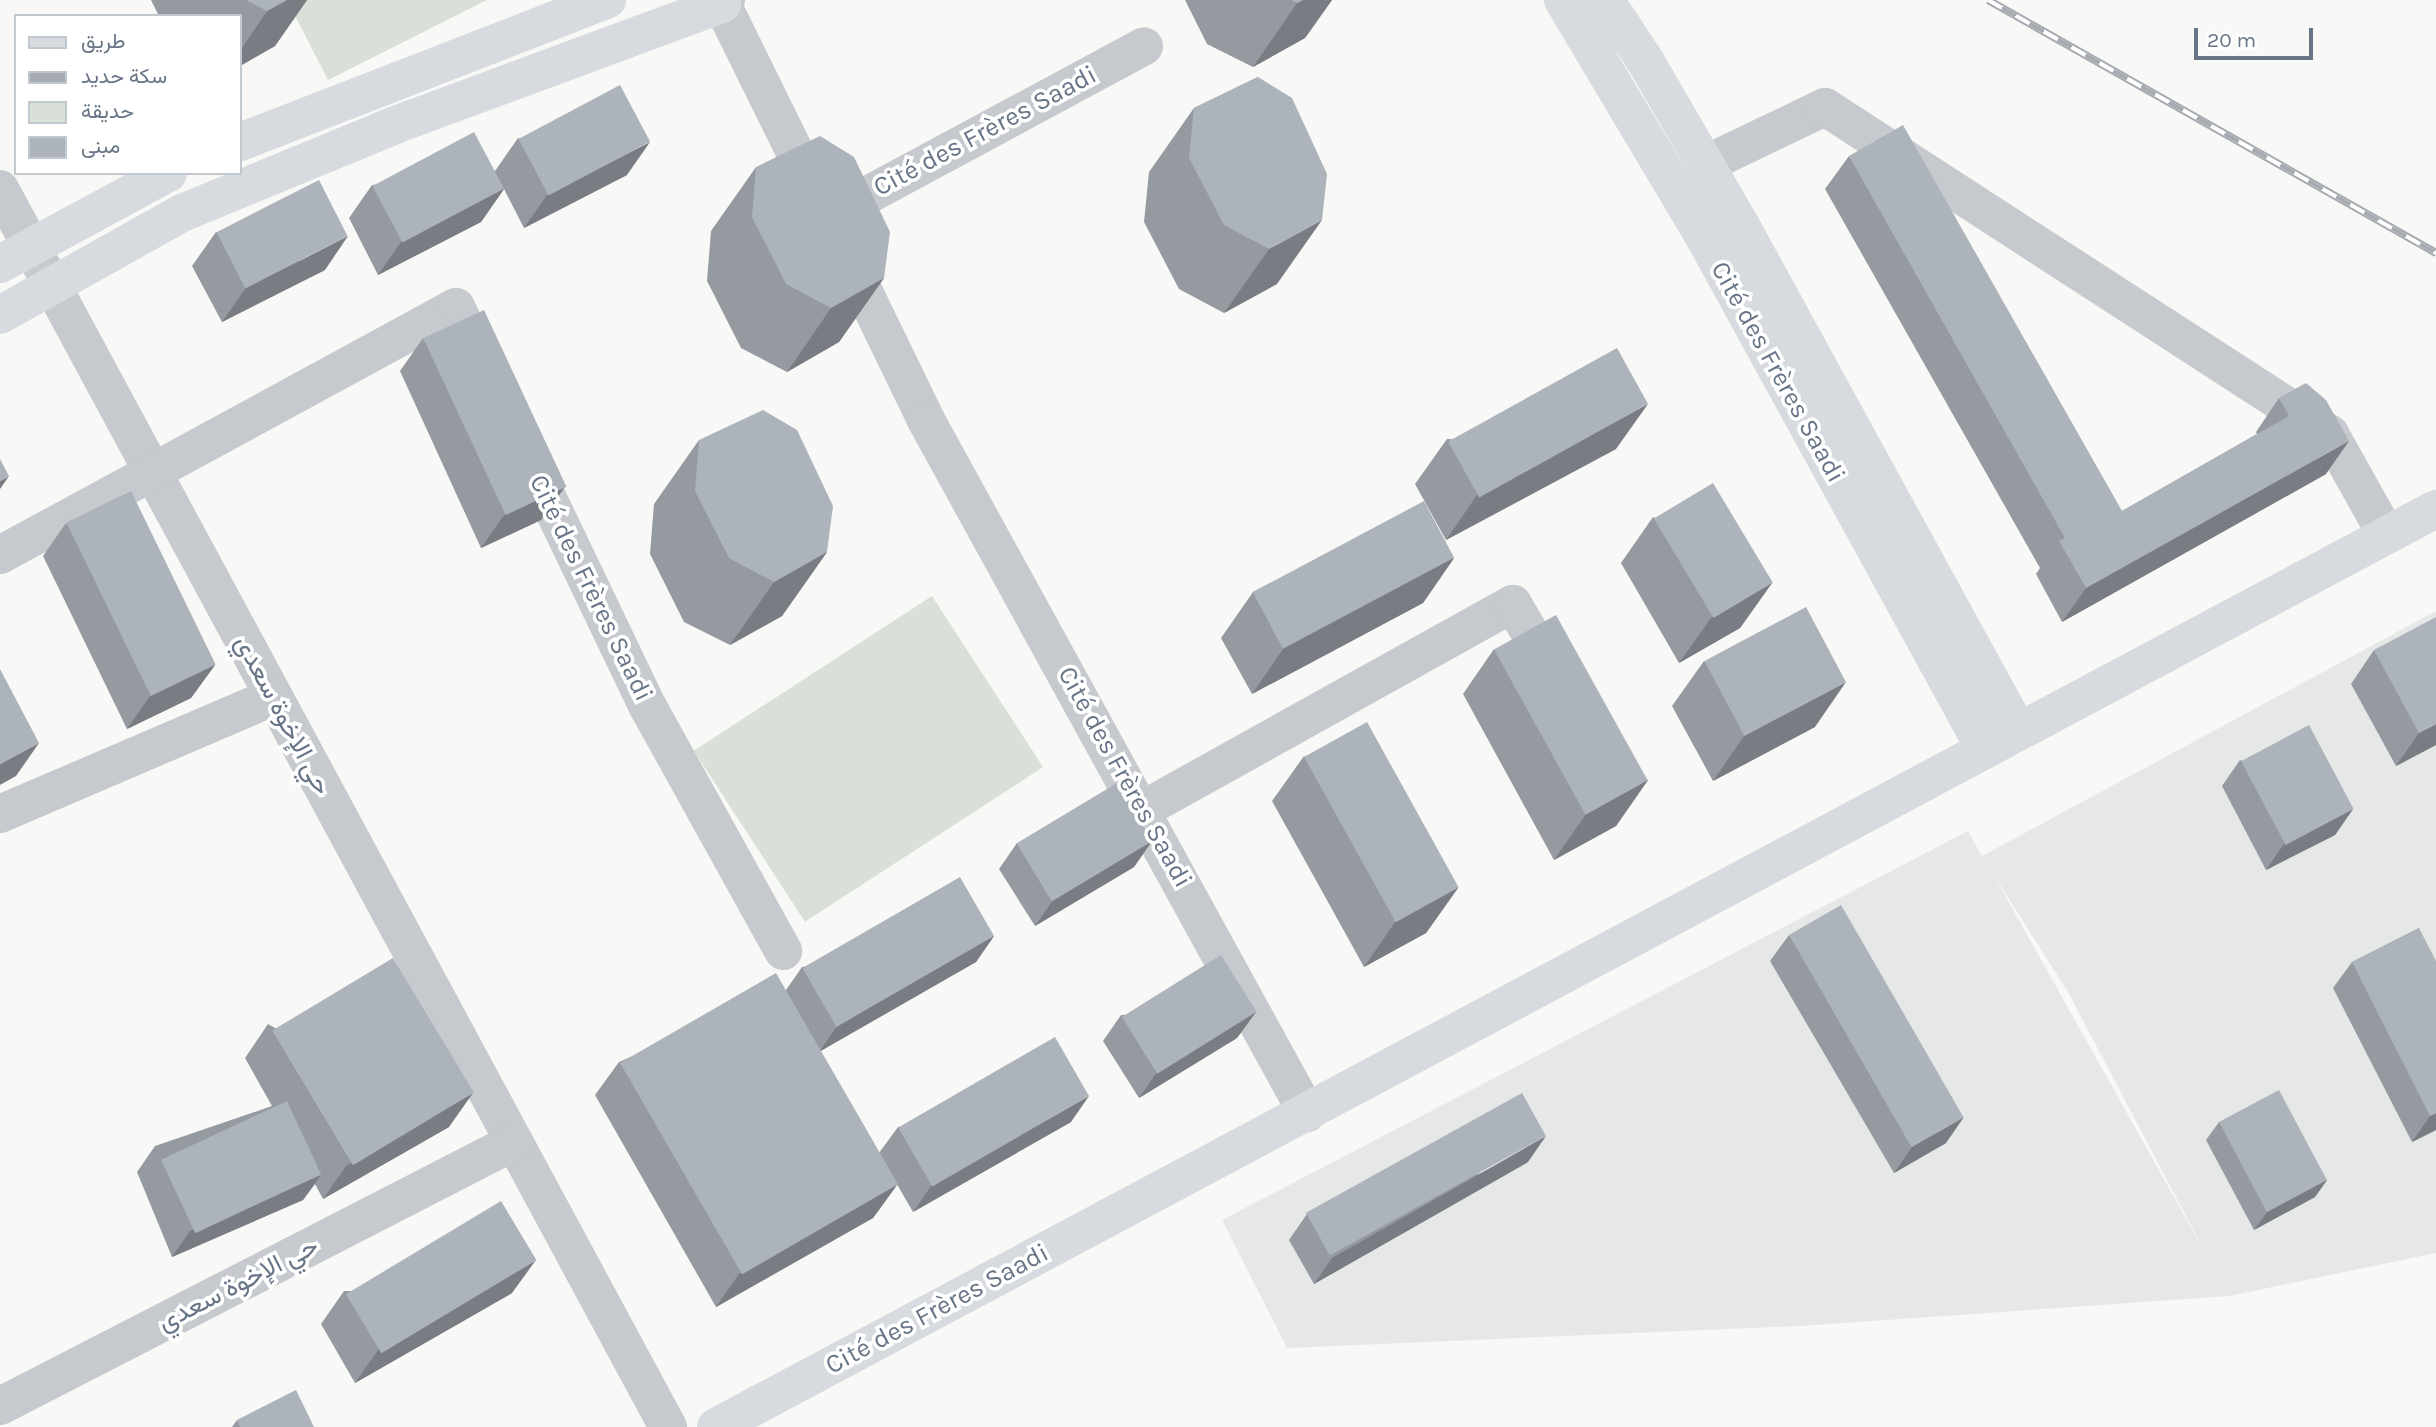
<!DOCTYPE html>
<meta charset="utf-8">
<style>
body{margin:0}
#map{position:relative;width:2436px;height:1427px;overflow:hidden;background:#f8f8f6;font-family:Karla,Vazirmatn,sans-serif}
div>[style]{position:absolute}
.built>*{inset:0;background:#e6e7e7}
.green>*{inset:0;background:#d9e0d7;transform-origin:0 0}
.minor>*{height:38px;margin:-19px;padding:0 19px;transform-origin:19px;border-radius:19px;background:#c6c9cd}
.major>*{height:38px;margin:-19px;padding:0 19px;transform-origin:19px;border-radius:19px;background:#d7dadf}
.rail>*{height:8px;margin-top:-4px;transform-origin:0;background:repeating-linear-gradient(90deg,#fff 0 16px,#a6abb2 0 32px);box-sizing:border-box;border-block:2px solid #a6abb2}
.wall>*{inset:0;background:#959aa1}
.shaded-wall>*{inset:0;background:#797d83}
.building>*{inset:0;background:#adb3bb;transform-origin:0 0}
span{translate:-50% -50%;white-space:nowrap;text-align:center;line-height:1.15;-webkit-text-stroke:7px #fff;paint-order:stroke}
.street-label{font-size:26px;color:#677587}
.legend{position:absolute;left:14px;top:14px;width:228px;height:161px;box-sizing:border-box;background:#fff;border:2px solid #c2c8cf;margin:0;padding:9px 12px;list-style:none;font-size:21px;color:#677587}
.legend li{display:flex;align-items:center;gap:14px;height:35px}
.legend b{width:35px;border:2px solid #c2c8cf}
.scale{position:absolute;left:2194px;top:28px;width:119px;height:32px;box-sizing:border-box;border:4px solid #677587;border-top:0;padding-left:9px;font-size:21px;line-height:24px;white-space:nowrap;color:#677587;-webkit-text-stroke:5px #fff;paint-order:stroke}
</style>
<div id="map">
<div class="built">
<i style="clip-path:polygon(evenodd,2436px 611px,2436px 1253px,2229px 1296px,1800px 1326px,1287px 1348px,1222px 1220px,1968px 831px,1982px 856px,2436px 611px,1993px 874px,2068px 992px,2207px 1256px,1993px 874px)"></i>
</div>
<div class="green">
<i style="clip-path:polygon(287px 0,487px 0,328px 80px)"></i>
<i style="left:932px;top:596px;width:204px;height:284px;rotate:57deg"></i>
</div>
<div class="minor">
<i style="left:726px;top:0;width:6px;rotate:135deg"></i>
<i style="left:722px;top:4px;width:213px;rotate:63.8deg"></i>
<i style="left:1706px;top:164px;width:132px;rotate:-25.6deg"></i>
<i style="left:1825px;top:107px;width:602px;rotate:32.92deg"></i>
<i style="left:2330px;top:434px;width:115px;rotate:60.8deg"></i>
<i style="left:0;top:189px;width:1407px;rotate:61.65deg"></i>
<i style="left:827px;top:217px;width:360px;rotate:-28.3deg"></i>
<i style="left:846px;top:255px;width:183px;rotate:64.1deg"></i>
<i style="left:926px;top:420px;width:791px;rotate:61.2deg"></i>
<i style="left:529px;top:459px;width:275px;rotate:64.4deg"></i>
<i style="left:648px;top:707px;width:279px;rotate:61deg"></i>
<i style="left:0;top:555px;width:519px;rotate:-28.54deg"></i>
<i style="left:456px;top:307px;width:67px;rotate:64.2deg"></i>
<i style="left:1144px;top:809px;width:422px;rotate:-29.1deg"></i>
<i style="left:1513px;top:604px;width:83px;rotate:59.7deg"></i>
<i style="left:0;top:814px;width:297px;rotate:-23.2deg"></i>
<i style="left:0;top:1406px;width:578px;rotate:-27.19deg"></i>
</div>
<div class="major">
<i style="left:1563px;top:0;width:282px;rotate:59.2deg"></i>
<i style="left:1707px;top:242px;width:578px;rotate:61.26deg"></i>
<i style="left:1605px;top:0;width:74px;rotate:56.5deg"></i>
<i style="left:1646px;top:62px;width:187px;rotate:59.9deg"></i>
<i style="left:1740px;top:224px;width:578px;rotate:61.26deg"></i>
<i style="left:240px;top:142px;width:394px;rotate:-21.2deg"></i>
<i style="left:0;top:264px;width:191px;rotate:-28.4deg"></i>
<i style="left:0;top:315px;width:209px;rotate:-29.3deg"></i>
<i style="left:182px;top:213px;width:230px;rotate:-22.4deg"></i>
<i style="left:395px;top:125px;width:349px;rotate:-20.3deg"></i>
<i style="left:722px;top:4px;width:4px;rotate:-117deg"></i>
<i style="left:716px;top:1427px;width:1950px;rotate:-28.09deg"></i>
</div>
<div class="rail">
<i style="left:1988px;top:0;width:515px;rotate:29.45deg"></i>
</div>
<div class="wall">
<i style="clip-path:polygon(151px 0,307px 0,275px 46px,240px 66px,240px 16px,159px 16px)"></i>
<i style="clip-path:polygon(1185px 0,1332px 0,1305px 38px,1253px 67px,1207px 44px)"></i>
<i style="clip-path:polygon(1258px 77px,1277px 284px,1224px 313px,1179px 289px,1144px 222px,1149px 172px,1194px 108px)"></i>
<i style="clip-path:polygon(518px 138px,627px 175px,524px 228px,504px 189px,481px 222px,378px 275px,349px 218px,372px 185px,495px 171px)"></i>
<i style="clip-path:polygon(1849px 156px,2122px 511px,2257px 434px,2256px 432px,2279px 398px,2326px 474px,2062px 622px,2036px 574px,2040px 568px,1825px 189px)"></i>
<i style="clip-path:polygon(756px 167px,884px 278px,839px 342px,787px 372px,741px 348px,707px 281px,711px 231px)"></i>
<i style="clip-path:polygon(216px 232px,325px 270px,222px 322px,192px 266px)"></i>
<i style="clip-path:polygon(423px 338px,541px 520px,481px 548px,400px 371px)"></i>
<i style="clip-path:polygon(1447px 439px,1616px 449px,1446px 540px,1415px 484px)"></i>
<i style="clip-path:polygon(699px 440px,827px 552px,782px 616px,730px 645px,684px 622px,650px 554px,654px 504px)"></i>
<i style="clip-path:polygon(1653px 517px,1772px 583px,1740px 628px,1679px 663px,1621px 563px)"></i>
<i style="clip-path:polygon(66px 523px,215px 665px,191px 698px,127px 729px,43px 556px)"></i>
<i style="clip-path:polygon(1454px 558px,1423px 603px,1252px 694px,1221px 638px,1253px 592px)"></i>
<i style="clip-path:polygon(1494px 649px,1648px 780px,1616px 826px,1554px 860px,1463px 694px)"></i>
<i style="clip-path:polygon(2374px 650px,2436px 745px,2396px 766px,2351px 684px)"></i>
<i style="clip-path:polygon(1704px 661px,1815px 727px,1713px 781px,1672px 706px)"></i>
<i style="clip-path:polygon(1304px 756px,1458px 888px,1426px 933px,1364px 967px,1272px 801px)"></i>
<i style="clip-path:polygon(2240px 760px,2353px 809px,2335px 835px,2266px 870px,2222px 786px)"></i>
<i style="clip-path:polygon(1152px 841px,1134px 867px,1035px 926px,999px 869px,1017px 843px)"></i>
<i style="clip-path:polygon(2419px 928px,2436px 1130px,2412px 1142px,2333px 988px,2352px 962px)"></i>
<i style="clip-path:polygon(1789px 935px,1946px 1143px,1894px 1173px,1770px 961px)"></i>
<i style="clip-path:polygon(994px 936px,976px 962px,820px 1051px,897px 1185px,873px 1218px,716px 1307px,595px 1095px,619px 1062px,786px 990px,802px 967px)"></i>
<i style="clip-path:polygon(1256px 1012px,1237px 1038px,1139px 1098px,1103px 1041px,1121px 1015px)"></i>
<i style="clip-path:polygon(268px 1024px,449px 1127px,323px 1199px,315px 1184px,303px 1200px,172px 1257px,137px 1172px,155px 1146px,272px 1106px,245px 1058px)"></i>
<i style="clip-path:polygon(1071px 1122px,913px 1212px,879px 1153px,898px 1127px)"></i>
<i style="clip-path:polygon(2219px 1122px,2327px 1180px,2315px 1197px,2254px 1230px,2206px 1140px)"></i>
<i style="clip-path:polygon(1528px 1162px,1314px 1284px,1289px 1240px,1307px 1214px)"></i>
<i style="clip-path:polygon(344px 1291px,512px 1293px,355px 1383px,321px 1324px)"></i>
<i style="clip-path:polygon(237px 1420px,314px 1427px,232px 1427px)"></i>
</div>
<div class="shaded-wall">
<i style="clip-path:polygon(287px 0,307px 0,275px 46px,240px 66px,240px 51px,267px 11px)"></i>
<i style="clip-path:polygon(1303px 0,1332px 0,1305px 38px,1253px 67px,1297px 3px)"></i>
<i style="clip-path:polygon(650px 142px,627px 175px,524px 228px,547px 195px)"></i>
<i style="clip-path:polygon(504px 189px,481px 222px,378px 275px,401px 242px)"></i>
<i style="clip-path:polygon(1322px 220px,1277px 284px,1224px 313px,1269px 249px)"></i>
<i style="clip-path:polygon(348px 236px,325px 270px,222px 322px,245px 289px)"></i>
<i style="clip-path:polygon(884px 278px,839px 342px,787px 372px,831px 308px)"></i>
<i style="clip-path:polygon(1648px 404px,1616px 449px,1446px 540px,1477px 495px)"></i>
<i style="clip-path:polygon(2349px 441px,2326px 474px,2062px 622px,2086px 588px)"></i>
<i style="clip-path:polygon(9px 476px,0 489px,0 481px)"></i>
<i style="clip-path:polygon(565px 487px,541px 520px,481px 548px,504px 515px)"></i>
<i style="clip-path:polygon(827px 552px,782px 616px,730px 645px,774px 582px)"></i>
<i style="clip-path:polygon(1454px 558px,1423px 603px,1252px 694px,1283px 649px)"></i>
<i style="clip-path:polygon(1772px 583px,1740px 628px,1679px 663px,1711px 618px)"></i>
<i style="clip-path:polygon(215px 665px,191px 698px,127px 729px,150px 696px)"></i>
<i style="clip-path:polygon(1846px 682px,1815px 727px,1713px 781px,1744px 736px)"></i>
<i style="clip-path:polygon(2436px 724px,2436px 745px,2396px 766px,2419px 733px)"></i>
<i style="clip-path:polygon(39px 743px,16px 776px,0 785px,0 764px)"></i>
<i style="clip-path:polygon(1648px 780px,1616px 826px,1554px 860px,1586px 814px)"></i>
<i style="clip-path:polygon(2353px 809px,2335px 835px,2266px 870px,2284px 844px)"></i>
<i style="clip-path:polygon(1152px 841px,1134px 867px,1035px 926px,1053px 900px)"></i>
<i style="clip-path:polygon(1458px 888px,1426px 933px,1364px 967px,1395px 922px)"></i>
<i style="clip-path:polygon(994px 936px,976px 962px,819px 1052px,837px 1026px)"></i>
<i style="clip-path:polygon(1256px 1012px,1237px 1038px,1139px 1098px,1157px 1072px)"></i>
<i style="clip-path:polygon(473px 1093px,449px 1127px,323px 1199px,346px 1166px)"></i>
<i style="clip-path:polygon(1089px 1096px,1071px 1122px,913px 1212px,931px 1186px)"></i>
<i style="clip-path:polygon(2436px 1113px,2436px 1130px,2412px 1142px,2430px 1116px)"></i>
<i style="clip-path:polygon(1964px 1117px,1946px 1143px,1894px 1173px,1912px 1147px)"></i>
<i style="clip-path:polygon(1546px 1136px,1528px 1162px,1314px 1284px,1332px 1258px)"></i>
<i style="clip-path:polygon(321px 1175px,303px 1200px,172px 1257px,190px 1231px)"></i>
<i style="clip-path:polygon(2327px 1180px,2315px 1197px,2254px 1230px,2267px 1212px)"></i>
<i style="clip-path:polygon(897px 1185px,873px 1218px,716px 1307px,739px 1274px)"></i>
<i style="clip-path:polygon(536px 1260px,512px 1293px,355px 1383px,378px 1350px)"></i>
</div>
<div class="building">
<i style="clip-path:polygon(246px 0,287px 0,267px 11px)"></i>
<i style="clip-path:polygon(1291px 0,1303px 0,1297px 3px)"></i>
<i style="clip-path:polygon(1258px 77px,1292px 98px,1327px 174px,1322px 220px,1269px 249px,1224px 225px,1189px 158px,1194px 108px)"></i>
<i style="left:620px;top:85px;width:64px;height:115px;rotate:62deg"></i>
<i style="clip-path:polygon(1903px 125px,2122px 511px,2289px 416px,2279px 398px,2306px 383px,2326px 400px,2349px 441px,2086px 588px,2059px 541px,2065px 538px,1849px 156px)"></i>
<i style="left:474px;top:132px;width:64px;height:115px;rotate:62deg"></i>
<i style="clip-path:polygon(820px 136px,854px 157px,890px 232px,884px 278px,831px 308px,786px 284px,752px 217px,756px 167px)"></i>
<i style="left:319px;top:180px;width:63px;height:115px;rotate:63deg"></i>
<i style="left:484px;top:310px;width:195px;height:67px;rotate:65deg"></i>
<i style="left:1617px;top:348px;width:64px;height:193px;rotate:61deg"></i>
<i style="clip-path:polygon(763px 410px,797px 430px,833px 506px,827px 552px,774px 582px,729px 558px,695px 491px,699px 440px)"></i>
<i style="clip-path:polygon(0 459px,9px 476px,0 481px)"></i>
<i style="left:1713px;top:483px;width:116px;height:69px;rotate:59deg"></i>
<i style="left:131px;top:491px;width:193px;height:72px;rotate:64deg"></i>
<i style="left:1424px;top:501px;width:64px;height:194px;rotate:62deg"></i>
<i style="left:1806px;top:607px;width:85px;height:115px;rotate:62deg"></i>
<i style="left:1556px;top:615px;width:189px;height:71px;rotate:61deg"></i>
<i style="clip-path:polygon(2436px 617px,2436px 724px,2419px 733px,2374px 650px)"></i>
<i style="clip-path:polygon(0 669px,39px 743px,0 764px)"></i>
<i style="left:1367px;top:722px;width:189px;height:72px;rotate:61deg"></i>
<i style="left:2309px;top:725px;width:95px;height:77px;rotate:62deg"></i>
<i style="left:1117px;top:783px;width:68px;height:117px;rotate:59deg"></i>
<i style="left:960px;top:877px;width:68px;height:182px;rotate:60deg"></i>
<i style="left:1841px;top:905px;width:245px;height:60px;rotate:60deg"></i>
<i style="clip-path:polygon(2419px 928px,2436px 961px,2436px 1113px,2430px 1116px,2352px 962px)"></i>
<i style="left:1221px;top:955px;width:67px;height:117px;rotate:58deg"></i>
<i style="left:393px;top:958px;width:157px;height:141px;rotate:59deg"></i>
<i style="left:776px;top:973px;width:244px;height:180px;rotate:60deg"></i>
<i style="left:1055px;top:1037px;width:68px;height:181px;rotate:60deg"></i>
<i style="left:2279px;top:1090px;width:102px;height:68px;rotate:62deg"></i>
<i style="left:1522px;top:1093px;width:49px;height:247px;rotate:61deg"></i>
<i style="left:287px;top:1101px;width:81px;height:139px;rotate:65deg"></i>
<i style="left:501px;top:1201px;width:69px;height:181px;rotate:59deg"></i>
<i style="clip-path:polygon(296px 1390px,314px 1427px,240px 1427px,237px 1420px)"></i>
</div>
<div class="street-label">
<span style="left:985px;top:131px;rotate:-28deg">Cité des Frères Saadi</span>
<span style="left:1778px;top:372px;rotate:61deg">Cité des Frères Saadi</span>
<span style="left:591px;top:588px;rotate:64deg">Cité des Frères Saadi</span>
<span style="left:283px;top:715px;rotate:62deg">حي الإخوة سعدي</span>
<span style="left:1125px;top:777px;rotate:61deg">Cité des Frères Saadi</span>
<span style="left:238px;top:1284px;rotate:-27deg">حي الإخوة سعدي</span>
<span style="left:937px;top:1309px;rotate:-28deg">Cité des Frères Saadi</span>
</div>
<ul class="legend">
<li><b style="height:9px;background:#d7dadf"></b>طريق</li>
<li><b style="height:9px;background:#a6abb2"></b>سكة حديد</li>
<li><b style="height:19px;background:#d9e0d7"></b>حديقة</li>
<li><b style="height:19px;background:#adb3bb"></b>مبنى</li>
</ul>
<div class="scale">20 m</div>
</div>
